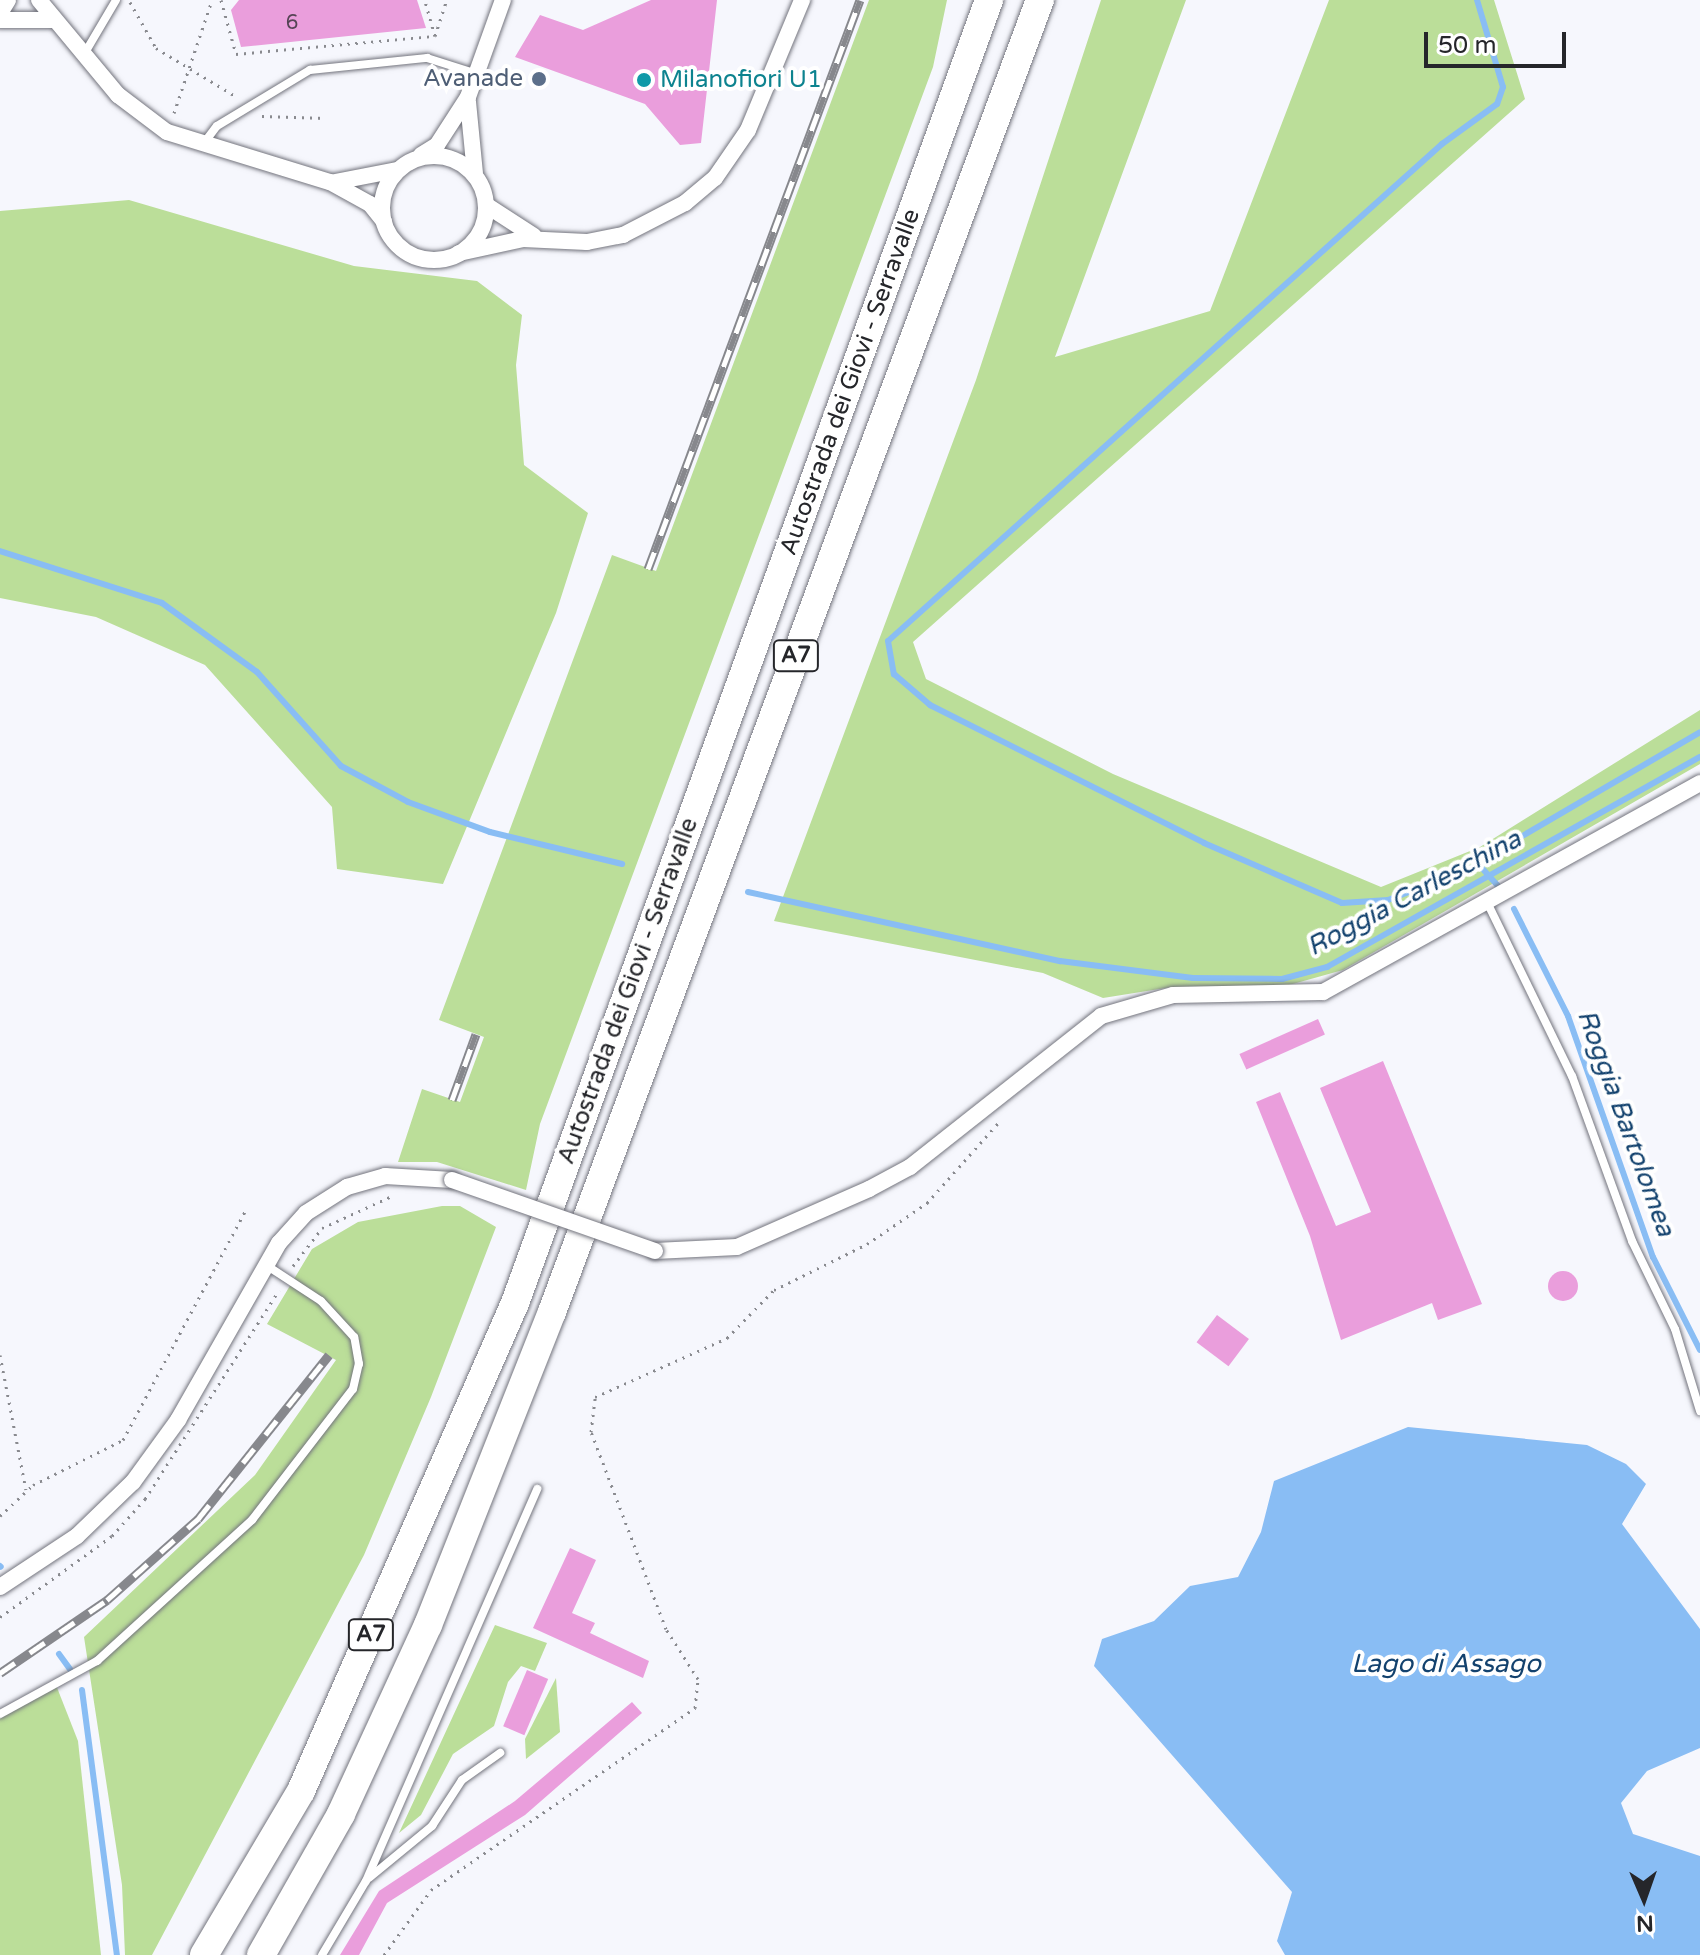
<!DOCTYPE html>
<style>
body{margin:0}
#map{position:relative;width:1700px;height:1955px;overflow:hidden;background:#f6f7fd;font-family:"Varela Round",sans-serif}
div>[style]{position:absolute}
.green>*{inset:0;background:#bbde99}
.water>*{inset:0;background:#89bdf4}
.stream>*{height:6px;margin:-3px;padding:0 3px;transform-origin:3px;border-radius:3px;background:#89bdf4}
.building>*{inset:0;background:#ea9edc;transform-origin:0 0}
.round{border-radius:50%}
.path>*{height:3px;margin-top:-1.5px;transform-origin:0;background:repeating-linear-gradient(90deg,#898a8f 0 2px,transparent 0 8px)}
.roads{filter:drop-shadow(0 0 2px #73747d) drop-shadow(0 0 2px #73747d)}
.lane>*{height:8px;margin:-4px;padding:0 4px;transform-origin:4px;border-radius:4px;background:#fff}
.street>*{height:16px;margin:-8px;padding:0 8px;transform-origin:8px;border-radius:8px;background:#fff}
.street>.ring{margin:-8px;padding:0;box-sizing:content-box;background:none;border:16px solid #fff;border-radius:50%}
.highway>*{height:28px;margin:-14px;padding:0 14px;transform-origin:14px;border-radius:14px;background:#fff}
.rail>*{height:9px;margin-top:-4.5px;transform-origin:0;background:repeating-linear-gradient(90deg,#fff 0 18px,#87888d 0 36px);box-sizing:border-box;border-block:2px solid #87888d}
.bridges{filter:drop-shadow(0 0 2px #73747d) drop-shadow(0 0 2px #73747d)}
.street-bridge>*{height:16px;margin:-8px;padding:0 8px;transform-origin:8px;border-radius:8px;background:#fff}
.dots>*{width:22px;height:22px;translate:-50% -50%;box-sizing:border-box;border:4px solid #fff;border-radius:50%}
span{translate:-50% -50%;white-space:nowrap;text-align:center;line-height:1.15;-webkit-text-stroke:8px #fff;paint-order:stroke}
.number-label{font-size:20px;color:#564456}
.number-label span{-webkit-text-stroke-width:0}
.shield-label span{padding:2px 6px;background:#fff;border:2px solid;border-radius:6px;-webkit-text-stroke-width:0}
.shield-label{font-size:22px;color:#25262a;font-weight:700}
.service-label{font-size:24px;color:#4e5e75}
.right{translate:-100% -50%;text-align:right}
.culture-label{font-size:24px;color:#0d838f}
.left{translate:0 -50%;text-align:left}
.street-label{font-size:24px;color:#25262a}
.water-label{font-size:26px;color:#13426e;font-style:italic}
.north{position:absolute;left:1604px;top:1859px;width:80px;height:80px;-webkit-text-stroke:6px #fff;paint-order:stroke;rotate:178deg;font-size:22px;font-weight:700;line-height:32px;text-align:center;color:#25262a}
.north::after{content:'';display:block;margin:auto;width:28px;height:36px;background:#25262a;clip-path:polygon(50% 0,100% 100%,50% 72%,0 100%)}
.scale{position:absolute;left:1424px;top:32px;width:142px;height:36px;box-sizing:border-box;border:4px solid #25262a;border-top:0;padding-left:10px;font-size:24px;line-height:28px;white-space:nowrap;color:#25262a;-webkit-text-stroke:6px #fff;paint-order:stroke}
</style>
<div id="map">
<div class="green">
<i style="clip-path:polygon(869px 0,947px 0,933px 67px,540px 1124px,526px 1190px,437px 1162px,398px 1162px,422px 1089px,460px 1102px,484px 1037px,439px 1020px,612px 555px,656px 571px)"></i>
<i style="clip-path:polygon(1101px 0,1186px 0,1055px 357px,1210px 311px,1329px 0,1494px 0,1525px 99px,913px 642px,926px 679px,1113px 774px,1381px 887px,1480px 847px,1700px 710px,1700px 764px,1343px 970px,1282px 987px,1172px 987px,1103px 998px,1043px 973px,774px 921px,976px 380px)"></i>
<i style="clip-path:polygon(129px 200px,354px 266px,477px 281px,522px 315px,516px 365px,524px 465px,588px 513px,556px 613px,443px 884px,337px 869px,332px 807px,205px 665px,96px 617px,0 598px,0 211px)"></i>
<i style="clip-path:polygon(442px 1206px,460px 1206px,496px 1227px,431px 1397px,364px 1555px,152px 1955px,125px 1955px,122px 1885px,84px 1637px,255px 1475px,336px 1360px,267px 1324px,312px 1249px,358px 1222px)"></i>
<i style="clip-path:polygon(495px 1625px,547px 1643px,535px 1671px,521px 1666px,508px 1682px,494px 1726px,453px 1754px,421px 1815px,399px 1833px)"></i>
<i style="clip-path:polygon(556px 1678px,560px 1732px,526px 1759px,525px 1739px)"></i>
<i style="clip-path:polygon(56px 1685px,78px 1741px,101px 1955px,0 1955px,0 1714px)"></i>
</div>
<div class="water">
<i style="clip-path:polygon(1408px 1427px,1587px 1445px,1626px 1464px,1646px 1484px,1622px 1524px,1700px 1629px,1700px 1748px,1647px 1771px,1621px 1803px,1633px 1834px,1700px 1856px,1700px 1955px,1285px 1955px,1277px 1941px,1292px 1892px,1094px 1666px,1102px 1639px,1154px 1621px,1190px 1586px,1238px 1577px,1261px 1532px,1274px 1481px)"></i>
</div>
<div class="stream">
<i style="left:1477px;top:0;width:91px;rotate:73.4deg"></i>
<i style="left:1503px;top:87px;width:18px;rotate:109deg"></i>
<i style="left:1497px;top:104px;width:68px;rotate:144deg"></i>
<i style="left:1442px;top:144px;width:744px;rotate:138.1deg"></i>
<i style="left:888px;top:641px;width:34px;rotate:80deg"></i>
<i style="left:894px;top:674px;width:48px;rotate:40.7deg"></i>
<i style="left:930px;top:705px;width:307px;rotate:26.7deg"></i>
<i style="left:1204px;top:843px;width:150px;rotate:23.5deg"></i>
<i style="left:1342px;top:903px;width:46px;rotate:-3.7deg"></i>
<i style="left:1388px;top:900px;width:97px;rotate:-21deg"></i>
<i style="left:0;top:551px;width:170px;rotate:17.8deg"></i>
<i style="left:162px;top:603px;width:117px;rotate:36deg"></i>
<i style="left:257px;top:672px;width:126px;rotate:48.2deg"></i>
<i style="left:341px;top:766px;width:76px;rotate:28.2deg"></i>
<i style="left:408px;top:802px;width:87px;rotate:20.1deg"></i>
<i style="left:490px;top:832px;width:136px;rotate:13.6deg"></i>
<i style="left:1499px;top:887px;width:30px;rotate:-132deg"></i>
<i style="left:1479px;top:865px;width:7px;rotate:-56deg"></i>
<i style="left:1483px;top:859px;width:251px;rotate:-30.3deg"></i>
<i style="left:748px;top:892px;width:320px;rotate:12.5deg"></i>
<i style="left:1060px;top:961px;width:134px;rotate:7.3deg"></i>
<i style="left:1193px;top:978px;width:89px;rotate:0.6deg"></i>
<i style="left:1282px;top:979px;width:47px;rotate:-14.9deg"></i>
<i style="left:1327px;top:967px;width:428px;rotate:-29.4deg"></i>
<i style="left:1514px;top:909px;width:120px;rotate:63.2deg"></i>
<i style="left:1568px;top:1016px;width:256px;rotate:70.6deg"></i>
<i style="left:1653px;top:1257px;width:104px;rotate:63.2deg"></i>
<i style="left:0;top:1566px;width:1px;rotate:45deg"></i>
<i style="left:59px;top:1654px;width:19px;rotate:54deg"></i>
<i style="left:82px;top:1690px;width:267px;rotate:82.5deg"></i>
</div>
<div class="building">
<i style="clip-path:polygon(239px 0,417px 0,426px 28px,241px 47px,231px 10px)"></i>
<i style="clip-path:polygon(651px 0,717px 0,701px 143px,680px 145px,645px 104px,515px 57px,540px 15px,583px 30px)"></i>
<i style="left:1318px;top:1019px;width:17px;height:86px;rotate:66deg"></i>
<i style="clip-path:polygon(1383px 1061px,1482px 1304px,1438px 1320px,1432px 1303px,1341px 1340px,1310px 1236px,1256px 1102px,1280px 1092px,1336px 1226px,1371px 1212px,1320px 1088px)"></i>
<i class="round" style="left:1548px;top:1271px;width:30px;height:30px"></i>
<i style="left:1217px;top:1315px;width:40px;height:34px;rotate:37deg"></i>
<i style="clip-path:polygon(570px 1548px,596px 1560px,572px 1613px,595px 1623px,590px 1633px,649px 1661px,643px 1678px,533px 1628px)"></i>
<i style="left:527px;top:1670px;width:23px;height:61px;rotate:23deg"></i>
<i style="clip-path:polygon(632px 1702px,642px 1713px,525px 1815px,387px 1903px,359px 1955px,340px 1955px,379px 1891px,515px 1801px)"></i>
</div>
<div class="path">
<i style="left:221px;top:0;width:56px;rotate:74.5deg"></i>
<i style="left:236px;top:54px;width:200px;rotate:-5.2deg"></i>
<i style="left:435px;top:36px;width:37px;rotate:-106deg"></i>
<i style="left:130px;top:2px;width:53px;rotate:60.5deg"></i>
<i style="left:156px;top:48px;width:95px;rotate:31.2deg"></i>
<i style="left:435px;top:36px;width:38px;rotate:-72deg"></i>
<i style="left:174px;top:113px;width:119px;rotate:-71.4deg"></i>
<i style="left:262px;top:116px;width:64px;rotate:1.8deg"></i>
<i style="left:293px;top:1266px;width:48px;rotate:-52.7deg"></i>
<i style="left:322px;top:1228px;width:79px;rotate:-24.6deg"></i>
<i style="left:0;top:1355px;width:137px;rotate:79.1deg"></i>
<i style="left:0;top:1516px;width:45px;rotate:-43.2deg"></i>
<i style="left:33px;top:1485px;width:101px;rotate:-26.6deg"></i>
<i style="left:123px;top:1440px;width:261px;rotate:-61.9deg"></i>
<i style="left:0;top:1617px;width:138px;rotate:-35.9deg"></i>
<i style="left:112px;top:1536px;width:50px;rotate:-48.3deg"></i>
<i style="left:145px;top:1499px;width:248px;rotate:-57.3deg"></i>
<i style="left:384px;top:1955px;width:80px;rotate:-54.1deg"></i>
<i style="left:431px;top:1890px;width:321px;rotate:-34.6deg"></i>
<i style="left:695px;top:1708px;width:29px;rotate:-84deg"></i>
<i style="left:698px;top:1679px;width:59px;rotate:-122.6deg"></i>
<i style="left:666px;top:1629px;width:211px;rotate:-110.8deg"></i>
<i style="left:591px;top:1432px;width:35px;rotate:-83deg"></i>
<i style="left:595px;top:1397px;width:145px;rotate:-24.1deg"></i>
<i style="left:727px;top:1338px;width:67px;rotate:-45.6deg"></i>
<i style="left:774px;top:1290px;width:104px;rotate:-26.3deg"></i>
<i style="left:867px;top:1244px;width:73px;rotate:-34.3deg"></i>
<i style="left:927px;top:1203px;width:110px;rotate:-48.3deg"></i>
</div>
<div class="roads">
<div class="lane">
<i style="left:86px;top:51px;width:59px;rotate:-59.5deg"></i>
<i style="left:204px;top:143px;width:21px;rotate:-53deg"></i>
<i style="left:217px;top:126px;width:109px;rotate:-31.1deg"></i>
<i style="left:310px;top:70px;width:118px;rotate:-5.9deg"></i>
<i style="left:427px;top:58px;width:52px;rotate:17.7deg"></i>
<i style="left:1487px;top:902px;width:194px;rotate:64deg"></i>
<i style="left:1572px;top:1076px;width:176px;rotate:70deg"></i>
<i style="left:1632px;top:1241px;width:98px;rotate:64deg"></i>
<i style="left:1675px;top:1329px;width:86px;rotate:73deg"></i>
<i style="left:0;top:1714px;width:111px;rotate:-28.7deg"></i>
<i style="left:97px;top:1661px;width:210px;rotate:-42.3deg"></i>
<i style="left:252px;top:1520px;width:165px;rotate:-52.4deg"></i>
<i style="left:353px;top:1389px;width:26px;rotate:-77deg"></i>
<i style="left:359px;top:1364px;width:27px;rotate:-100deg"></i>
<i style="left:354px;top:1337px;width:49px;rotate:-132.5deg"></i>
<i style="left:321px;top:1301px;width:66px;rotate:-146.8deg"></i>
<i style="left:369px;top:1878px;width:82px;rotate:-39.5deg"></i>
<i style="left:432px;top:1826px;width:55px;rotate:-56.9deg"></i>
<i style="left:462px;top:1780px;width:47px;rotate:-35.4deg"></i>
<i style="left:322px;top:1955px;width:86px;rotate:-59.3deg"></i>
<i style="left:366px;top:1881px;width:428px;rotate:-66.4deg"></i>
</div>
<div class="street">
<i style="left:39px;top:0;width:124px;rotate:50.3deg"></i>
<i style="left:118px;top:95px;width:61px;rotate:37.1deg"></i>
<i style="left:167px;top:132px;width:170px;rotate:17.1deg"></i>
<i style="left:330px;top:182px;width:46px;rotate:28.8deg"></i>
<i style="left:370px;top:204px;width:22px;rotate:51deg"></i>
<i style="left:0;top:13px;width:15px;rotate:-58deg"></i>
<i style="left:0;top:20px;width:52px"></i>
<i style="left:468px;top:102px;width:71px;rotate:84.4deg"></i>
<i style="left:421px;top:155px;width:19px;rotate:-32deg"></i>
<i style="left:437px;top:145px;width:57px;rotate:-57.1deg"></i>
<i style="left:468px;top:97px;width:103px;rotate:-70.2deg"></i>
<i class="ring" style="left:382px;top:156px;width:88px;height:88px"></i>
<i style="left:335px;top:182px;width:63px;rotate:-11deg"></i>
<i style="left:486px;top:205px;width:57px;rotate:32.9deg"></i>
<i style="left:459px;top:253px;width:66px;rotate:-12.3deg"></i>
<i style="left:523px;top:239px;width:64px;rotate:2.7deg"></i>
<i style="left:587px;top:242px;width:37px;rotate:-11deg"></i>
<i style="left:623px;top:235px;width:70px;rotate:-27.3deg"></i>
<i style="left:685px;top:203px;width:39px;rotate:-40deg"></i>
<i style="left:715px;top:178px;width:58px;rotate:-55.5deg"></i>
<i style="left:748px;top:130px;width:141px;rotate:-67.4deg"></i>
<i style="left:655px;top:1251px;width:82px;rotate:-2.8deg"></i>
<i style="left:737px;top:1247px;width:144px;rotate:-23.7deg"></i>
<i style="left:869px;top:1189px;width:47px;rotate:-28.2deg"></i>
<i style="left:910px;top:1167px;width:243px;rotate:-38.3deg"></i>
<i style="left:1101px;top:1016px;width:75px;rotate:-16.3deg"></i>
<i style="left:1173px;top:995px;width:150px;rotate:-1.1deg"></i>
<i style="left:1323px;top:992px;width:431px;rotate:-29deg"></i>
<i style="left:0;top:1587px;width:92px;rotate:-33.5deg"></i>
<i style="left:77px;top:1536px;width:78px;rotate:-44deg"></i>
<i style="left:133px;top:1482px;width:77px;rotate:-54deg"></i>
<i style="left:178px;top:1420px;width:204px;rotate:-60.3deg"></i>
<i style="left:279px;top:1243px;width:40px;rotate:-48deg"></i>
<i style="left:306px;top:1213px;width:49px;rotate:-32.4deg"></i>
<i style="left:347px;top:1187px;width:40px;rotate:-16deg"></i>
<i style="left:385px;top:1176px;width:67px;rotate:3.4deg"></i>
</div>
<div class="highway">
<i style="left:204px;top:1955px;width:191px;rotate:-59.4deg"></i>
<i style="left:301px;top:1791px;width:533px;rotate:-66.32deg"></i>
<i style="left:515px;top:1303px;width:1387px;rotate:-70.01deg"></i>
<i style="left:261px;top:1955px;width:162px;rotate:-60.4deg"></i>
<i style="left:341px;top:1814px;width:208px;rotate:-65.3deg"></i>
<i style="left:428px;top:1625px;width:337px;rotate:-68.4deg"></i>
<i style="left:552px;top:1312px;width:1400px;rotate:-69.6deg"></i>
</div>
</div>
<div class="rail">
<i style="left:648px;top:569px;width:607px;rotate:-69.57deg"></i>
<i style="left:452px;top:1100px;width:70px;rotate:-70deg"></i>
<i style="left:0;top:1673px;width:130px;rotate:-34.3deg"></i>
<i style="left:107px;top:1600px;width:122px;rotate:-41.7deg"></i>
<i style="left:198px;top:1519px;width:210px;rotate:-51.4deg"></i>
</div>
<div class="bridges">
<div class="street-bridge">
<i style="left:452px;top:1180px;width:215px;rotate:19.3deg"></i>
</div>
</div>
<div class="dots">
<i style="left:539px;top:79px;background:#5c6f8a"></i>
<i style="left:644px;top:80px;background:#0f9aa8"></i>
</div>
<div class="number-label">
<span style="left:292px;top:23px">6</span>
</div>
<div class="shield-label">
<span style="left:796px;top:656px">A7</span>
<span style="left:371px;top:1635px">A7</span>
</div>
<div class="service-label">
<span class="right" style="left:523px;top:79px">Avanade</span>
</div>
<div class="culture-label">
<span class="left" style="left:660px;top:80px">Milanofiori U1</span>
</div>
<div class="street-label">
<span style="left:850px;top:382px;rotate:-70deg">Autostrada dei Giovi - Serravalle</span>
<span style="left:628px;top:991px;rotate:-70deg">Autostrada dei Giovi - Serravalle</span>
</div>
<div class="water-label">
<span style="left:1414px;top:893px;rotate:-28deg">Roggia Carleschina</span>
<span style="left:1626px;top:1123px;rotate:70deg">Roggia Bartolomea</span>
<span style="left:1446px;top:1664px">Lago di Assago</span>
</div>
<div class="north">N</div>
<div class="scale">50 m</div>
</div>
